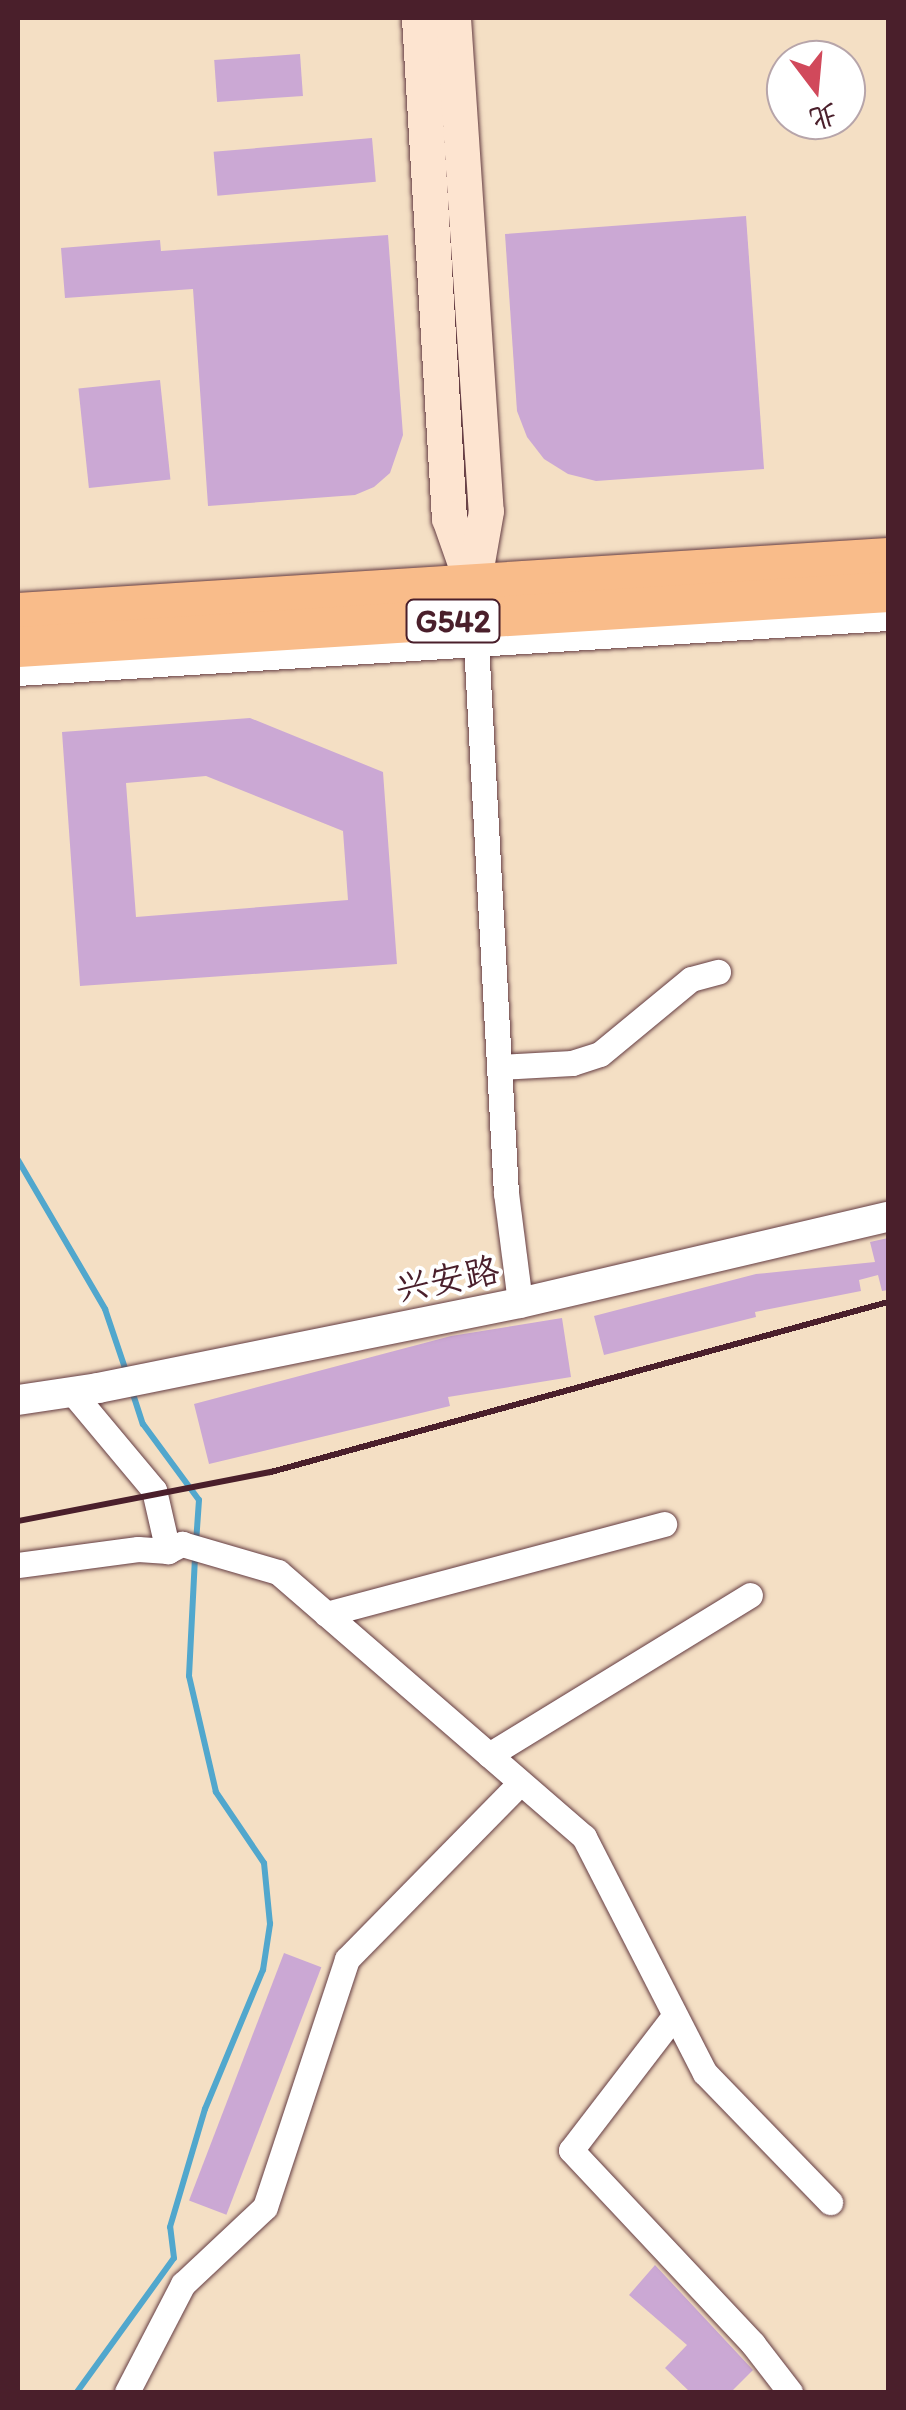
<!DOCTYPE html>
<meta charset="utf-8">
<style>
body{margin:0}
#map{position:relative;width:906px;height:2410px;overflow:hidden;background:#f4dfc4;font-family:Itim,"LXGW WenKai TC",sans-serif}
div>[style]{position:absolute}
.stream>*{height:6px;margin:-3px;padding:0 3px;transform-origin:3px;border-radius:3px;background:#51a7cd}
.building>*{inset:0;background:#cba8d4;transform-origin:0 0}
.roads{filter:drop-shadow(0 0 2px #643c42) drop-shadow(0 0 2px #643c42)}
.minor>*{height:25px;margin:-12.5px;padding:0 12.5px;transform-origin:12.5px;border-radius:12.5px;background:#fff}
.tertiary>*{height:30px;margin:-15px;padding:0 15px;transform-origin:15px;border-radius:15px;background:#fff}
.secondary>*{height:35px;margin:-17.5px;padding:0 17.5px;transform-origin:17.5px;border-radius:17.5px;background:#fde4d0}
.trunk>*{height:40px;margin:-20px;padding:0 20px;transform-origin:20px;border-radius:20px;background:#f9bc8a}
.rail>*{height:6px;margin:-3px;padding:0 3px;transform-origin:3px;border-radius:3px;background:#4a1f2b}
span{translate:-50% -50%;white-space:nowrap;text-align:center;line-height:1.15;-webkit-text-stroke:8px #fff;paint-order:stroke}
.shield-label span{padding:2px 8px;background:#fff;border:2px solid;border-radius:8px;-webkit-text-stroke-width:0}
.shield-label{font-size:32px;color:#4a1f2b;font-weight:700}
.street-label{font-size:35px;color:#4a1f2b}
.frame{position:absolute;inset:0;border:20px solid #4a1f2b;pointer-events:none}
.north{position:absolute;left:766px;top:40px;width:100px;height:100px;box-sizing:border-box;background:#fff;border:2px solid #b7a5aa;border-radius:50%;rotate:164deg;font-size:28px;font-weight:700;line-height:40px;text-align:center;color:#4a1f2b}
.north::after{content:'';display:block;margin:auto;width:35px;height:45px;background:#d1495b;clip-path:polygon(50% 0,100% 100%,50% 72%,0 100%)}
</style>
<div id="map">
<div class="stream">
<i style="left:18px;top:1160px;width:173px;rotate:59.7deg"></i>
<i style="left:105px;top:1309px;width:69px;rotate:71.3deg"></i>
<i style="left:132px;top:1391px;width:35px;rotate:72deg"></i>
<i style="left:143px;top:1424px;width:94px;rotate:53.6deg"></i>
<i style="left:199px;top:1500px;width:43px;rotate:94deg"></i>
<i style="left:77px;top:2392px;width:165px;rotate:-54.1deg"></i>
<i style="left:174px;top:2258px;width:31px;rotate:-97deg"></i>
<i style="left:170px;top:2227px;width:123px;rotate:-73.5deg"></i>
<i style="left:205px;top:2109px;width:151px;rotate:-67.4deg"></i>
<i style="left:263px;top:1970px;width:47px;rotate:-81.3deg"></i>
<i style="left:270px;top:1924px;width:61px;rotate:-95.6deg"></i>
<i style="left:264px;top:1863px;width:86px;rotate:-124.1deg"></i>
<i style="left:216px;top:1792px;width:119px;rotate:-103.1deg"></i>
<i style="left:189px;top:1676px;width:120px;rotate:-87.1deg"></i>
</div>
<div class="building">
<i style="left:300px;top:54px;width:42px;height:86px;rotate:86deg"></i>
<i style="left:372px;top:138px;width:44px;height:159px;rotate:85deg"></i>
<i style="clip-path:polygon(746px 216px,764px 469px,596px 481px,568px 474px,544px 459px,527px 437px,517px 411px,505px 234px)"></i>
<i style="clip-path:polygon(388px 235px,403px 435px,390px 473px,374px 487px,355px 495px,208px 506px,193px 289px,65px 298px,61px 248px,160px 240px,161px 251px)"></i>
<i style="left:160px;top:380px;width:100px;height:82px;rotate:84deg"></i>
<i style="clip-path:polygon(evenodd,250px 718px,383px 772px,397px 964px,80px 986px,62px 732px,250px 718px,206px 776px,343px 831px,348px 900px,136px 917px,126px 783px,206px 776px)"></i>
<i style="clip-path:polygon(888px 1238px,888px 1290px,882px 1291px,878px 1275px,859px 1280px,861px 1291px,755px 1312px,756px 1317px,604px 1355px,594px 1316px,756px 1274px,875px 1262px,870px 1242px)"></i>
<i style="clip-path:polygon(562px 1318px,571px 1377px,448px 1397px,450px 1406px,209px 1464px,194px 1404px,451px 1336px)"></i>
<i style="left:284px;top:1953px;width:40px;height:265px;rotate:21deg"></i>
<i style="clip-path:polygon(655px 2265px,753px 2370px,731px 2392px,690px 2392px,665px 2368px,687px 2345px,629px 2295px)"></i>
</div>
<div class="roads">
<div class="minor">
<i style="left:475px;top:625px;width:569px;rotate:86.88deg"></i>
<i style="left:506px;top:1193px;width:111px;rotate:82.7deg"></i>
<i style="left:499px;top:1067px;width:73px;rotate:-3.1deg"></i>
<i style="left:572px;top:1063px;width:29px;rotate:-18deg"></i>
<i style="left:600px;top:1054px;width:118px;rotate:-39.5deg"></i>
<i style="left:691px;top:979px;width:28px;rotate:-15deg"></i>
<i style="left:72px;top:1392px;width:128px;rotate:50.1deg"></i>
<i style="left:154px;top:1490px;width:63px;rotate:77.1deg"></i>
<i style="left:18px;top:1565px;width:121px;rotate:-7.6deg"></i>
<i style="left:138px;top:1549px;width:30px;rotate:4deg"></i>
<i style="left:168px;top:1551px;width:16px;rotate:-27deg"></i>
<i style="left:182px;top:1544px;width:100px;rotate:16.3deg"></i>
<i style="left:278px;top:1572px;width:405px;rotate:40.9deg"></i>
<i style="left:584px;top:1837px;width:265px;rotate:62.9deg"></i>
<i style="left:705px;top:2073px;width:180px;rotate:45.9deg"></i>
<i style="left:326px;top:1614px;width:350px;rotate:-14.9deg"></i>
<i style="left:489px;top:1755px;width:306px;rotate:-31.5deg"></i>
<i style="left:674px;top:2016px;width:169px;rotate:127.5deg"></i>
<i style="left:571px;top:2150px;width:266px;rotate:46.8deg"></i>
<i style="left:753px;top:2344px;width:61px;rotate:52.4deg"></i>
<i style="left:127px;top:2392px;width:122px;rotate:-62.6deg"></i>
<i style="left:183px;top:2284px;width:112px;rotate:-43.2deg"></i>
<i style="left:265px;top:2207px;width:261px;rotate:-71.7deg"></i>
<i style="left:347px;top:1959px;width:247px;rotate:-45.5deg"></i>
</div>
<div class="tertiary">
<i style="left:18px;top:671px;width:872px;rotate:-3.62deg"></i>
<i style="left:18px;top:1400px;width:81px;rotate:-8.5deg"></i>
<i style="left:98px;top:1388px;width:430px;rotate:-11.4deg"></i>
<i style="left:520px;top:1303px;width:378px;rotate:-13.2deg"></i>
</div>
<div class="secondary">
<i style="left:419px;top:18px;width:501px;rotate:86.57deg"></i>
<i style="left:449px;top:518px;width:72px;rotate:70.6deg"></i>
<i style="left:453px;top:18px;width:494px;rotate:86.2deg"></i>
<i style="left:486px;top:511px;width:75px;rotate:100deg"></i>
</div>
<div class="trunk">
<i style="left:18px;top:613px;width:872px;rotate:-3.62deg"></i>
<i style="left:18px;top:647px;width:872px;rotate:-3.62deg"></i>
</div>
</div>
<div class="rail">
<i style="left:18px;top:1521px;width:258px;rotate:-11deg"></i>
<i style="left:271px;top:1472px;width:640px;rotate:-15.4deg"></i>
</div>
<div class="shield-label">
<span style="left:453px;top:621px">G542</span>
</div>
<div class="street-label">
<span style="left:447px;top:1279px;rotate:-11deg">兴安路</span>
</div>
<div class="frame"></div>
<div class="north">北</div>
</div>
